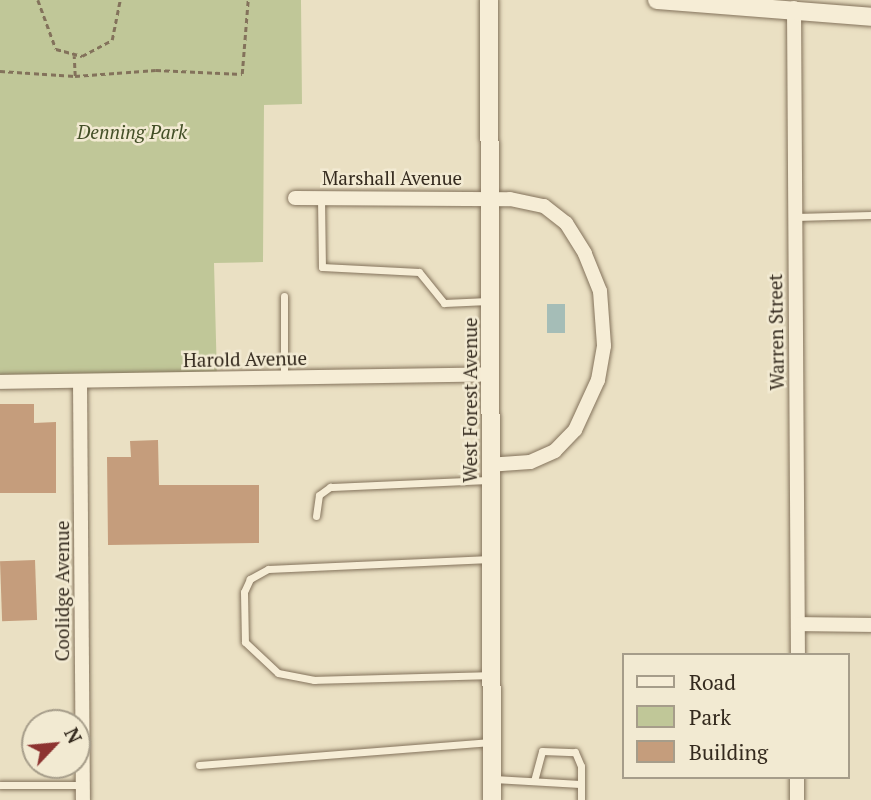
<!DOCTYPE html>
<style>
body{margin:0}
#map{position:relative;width:871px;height:800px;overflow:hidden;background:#eae0c3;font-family:"PT Serif",serif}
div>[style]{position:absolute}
.green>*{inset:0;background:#c0c798}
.water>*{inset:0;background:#a5bdb7;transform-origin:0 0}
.building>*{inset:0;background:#c59d7c;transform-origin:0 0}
.path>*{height:2.5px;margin-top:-1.25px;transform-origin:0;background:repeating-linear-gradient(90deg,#83725b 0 5px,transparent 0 8.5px)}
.roads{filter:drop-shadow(0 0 2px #83725b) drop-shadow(0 0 2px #83725b)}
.service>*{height:7px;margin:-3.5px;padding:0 3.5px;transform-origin:3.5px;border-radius:3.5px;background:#f6edd6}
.minor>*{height:14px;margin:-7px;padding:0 7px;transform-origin:7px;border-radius:7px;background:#f6edd6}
.tertiary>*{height:18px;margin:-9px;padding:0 9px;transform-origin:9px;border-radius:9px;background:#f6edd6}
span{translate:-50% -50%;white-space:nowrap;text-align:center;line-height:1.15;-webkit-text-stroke:5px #f2ead2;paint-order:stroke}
.park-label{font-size:19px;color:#434f27;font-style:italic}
.street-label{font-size:19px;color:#342a1e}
.legend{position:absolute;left:622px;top:653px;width:228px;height:126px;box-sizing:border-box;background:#f2ead2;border:2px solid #a69d8a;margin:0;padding:9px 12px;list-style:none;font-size:21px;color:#342a1e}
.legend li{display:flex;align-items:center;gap:14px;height:35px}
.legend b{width:35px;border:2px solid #a69d8a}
.north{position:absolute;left:21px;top:709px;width:70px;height:70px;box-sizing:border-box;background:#f2ead2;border:2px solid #a69d8a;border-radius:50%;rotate:64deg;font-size:19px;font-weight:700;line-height:28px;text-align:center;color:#342a1e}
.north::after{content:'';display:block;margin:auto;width:24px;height:32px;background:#8d3330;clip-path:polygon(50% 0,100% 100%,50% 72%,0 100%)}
</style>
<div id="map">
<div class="green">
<i style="clip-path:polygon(0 0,301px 0,302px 104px,264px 105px,263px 262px,214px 263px,217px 379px,0 382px)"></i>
</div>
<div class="water">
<i style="left:547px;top:304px;width:18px;height:29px"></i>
</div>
<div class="building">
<i style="clip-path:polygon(0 404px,34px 404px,34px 423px,56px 422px,56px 493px,0 493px)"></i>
<i style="clip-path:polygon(158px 440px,159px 485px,259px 485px,259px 543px,108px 545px,107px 457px,131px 457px,130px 441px)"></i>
<i style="left:35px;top:560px;width:60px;height:35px;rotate:88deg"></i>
</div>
<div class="path">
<i style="left:38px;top:0;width:52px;rotate:69.8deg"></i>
<i style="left:56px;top:49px;width:27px;rotate:15deg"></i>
<i style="left:82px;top:56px;width:34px;rotate:-28deg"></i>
<i style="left:112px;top:40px;width:41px;rotate:-78.7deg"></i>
<i style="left:0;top:71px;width:75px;rotate:3.8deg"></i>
<i style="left:75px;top:76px;width:20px;rotate:-93deg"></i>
<i style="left:75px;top:76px;width:81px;rotate:-4.2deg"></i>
<i style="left:156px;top:70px;width:86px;rotate:2.7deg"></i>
<i style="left:242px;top:74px;width:74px;rotate:-85.4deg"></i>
</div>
<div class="roads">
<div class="service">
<i style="left:321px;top:198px;width:69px;rotate:89.2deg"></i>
<i style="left:322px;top:267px;width:97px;rotate:3deg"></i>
<i style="left:419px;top:272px;width:40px;rotate:51deg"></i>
<i style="left:444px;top:303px;width:44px;rotate:-2.6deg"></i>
<i style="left:795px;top:217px;width:76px;rotate:-1.5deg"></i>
<i style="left:284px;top:377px;width:81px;rotate:-90deg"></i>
<i style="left:316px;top:516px;width:21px;rotate:-82deg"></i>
<i style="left:319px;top:495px;width:14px;rotate:-36deg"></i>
<i style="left:330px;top:487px;width:160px;rotate:-2.5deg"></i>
<i style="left:490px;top:559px;width:222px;rotate:177.4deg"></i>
<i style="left:268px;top:569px;width:21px;rotate:151deg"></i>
<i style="left:250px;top:579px;width:14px;rotate:115deg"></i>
<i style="left:244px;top:592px;width:50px;rotate:88.9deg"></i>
<i style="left:245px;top:642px;width:45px;rotate:43.2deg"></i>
<i style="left:278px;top:673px;width:37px;rotate:11deg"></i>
<i style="left:314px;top:680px;width:177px;rotate:-1.6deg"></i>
<i style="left:199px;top:765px;width:293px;rotate:-4.5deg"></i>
<i style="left:494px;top:779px;width:86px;rotate:3.3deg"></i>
<i style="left:534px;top:781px;width:31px;rotate:-75deg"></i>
<i style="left:542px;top:751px;width:33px;rotate:2deg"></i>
<i style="left:575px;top:752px;width:15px;rotate:67deg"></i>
<i style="left:581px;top:766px;width:34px;rotate:90deg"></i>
<i style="left:0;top:785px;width:83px"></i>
</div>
<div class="minor">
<i style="left:794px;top:8px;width:647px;rotate:89.65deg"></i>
<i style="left:295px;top:198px;width:215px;rotate:0.3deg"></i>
<i style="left:510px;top:199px;width:35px;rotate:12deg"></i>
<i style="left:544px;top:206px;width:28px;rotate:38deg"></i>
<i style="left:566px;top:223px;width:36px;rotate:58deg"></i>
<i style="left:585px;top:254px;width:40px;rotate:68deg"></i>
<i style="left:600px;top:291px;width:55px;rotate:85.8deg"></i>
<i style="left:604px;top:346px;width:35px;rotate:100deg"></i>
<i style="left:598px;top:380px;width:55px;rotate:114.7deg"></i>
<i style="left:575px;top:430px;width:29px;rotate:134deg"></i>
<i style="left:555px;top:451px;width:27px;rotate:156deg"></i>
<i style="left:530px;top:462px;width:39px;rotate:176deg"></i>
<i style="left:80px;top:381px;width:419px;rotate:89.6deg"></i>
<i style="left:0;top:382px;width:490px;rotate:-0.9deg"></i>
<i style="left:798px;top:624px;width:73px;rotate:0.8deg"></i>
<i style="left:797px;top:800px;width:23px;rotate:-90deg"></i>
</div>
<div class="tertiary">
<i style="left:489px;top:0;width:800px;rotate:89.79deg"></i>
<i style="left:657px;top:0;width:215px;rotate:4.5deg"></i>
</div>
</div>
<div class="park-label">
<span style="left:132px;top:132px">Denning Park</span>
</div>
<div class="street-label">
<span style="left:392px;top:178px">Marshall Avenue</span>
<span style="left:776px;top:332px;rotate:-91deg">Warren Street</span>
<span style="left:245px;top:359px;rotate:-1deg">Harold Avenue</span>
<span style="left:470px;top:400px;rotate:-90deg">West Forest Avenue</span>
<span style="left:62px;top:591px;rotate:-90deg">Coolidge Avenue</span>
</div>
<ul class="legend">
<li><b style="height:9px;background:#f6edd6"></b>Road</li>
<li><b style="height:19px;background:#c0c798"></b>Park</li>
<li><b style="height:19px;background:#c59d7c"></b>Building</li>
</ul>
<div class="north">N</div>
</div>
